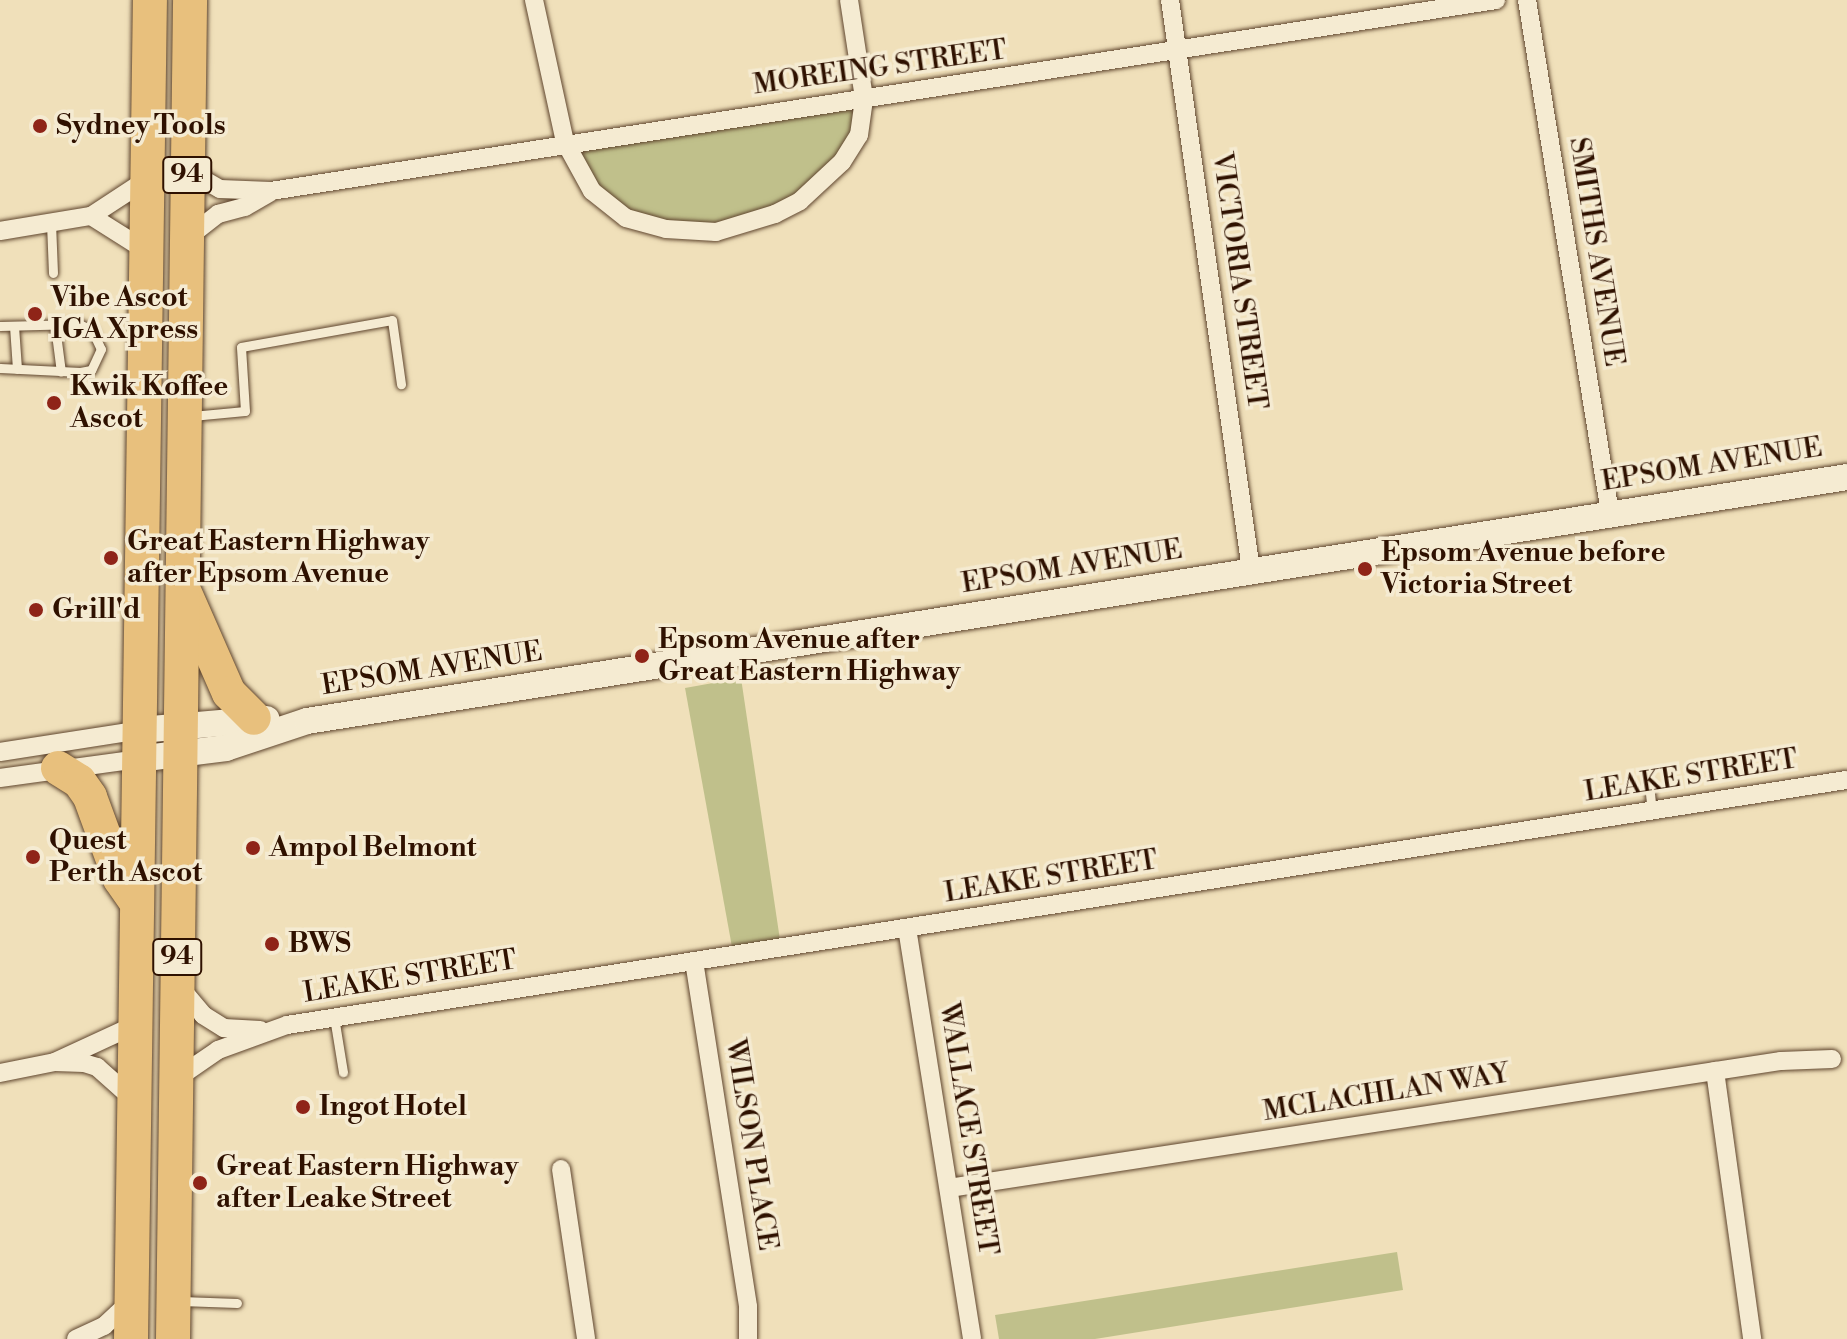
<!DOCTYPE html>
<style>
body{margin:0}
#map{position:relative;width:1847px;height:1339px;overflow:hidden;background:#f0e0ba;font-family:"Libre Bodoni",serif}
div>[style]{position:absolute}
.green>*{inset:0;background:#c0c08b}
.roads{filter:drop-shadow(0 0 2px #5f452e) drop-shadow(0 0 2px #5f452e)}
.lane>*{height:9px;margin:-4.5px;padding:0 4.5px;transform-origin:4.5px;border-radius:4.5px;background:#f5ebd2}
.street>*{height:18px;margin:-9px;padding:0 9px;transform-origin:9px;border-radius:9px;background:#f5ebd2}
.secondary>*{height:26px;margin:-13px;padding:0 13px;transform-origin:13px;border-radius:13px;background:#f5ebd2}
.highway>*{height:34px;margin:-17px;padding:0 17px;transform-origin:17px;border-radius:17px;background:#e8c07d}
.dots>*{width:22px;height:22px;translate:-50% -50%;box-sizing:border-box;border:4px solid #f5ebd2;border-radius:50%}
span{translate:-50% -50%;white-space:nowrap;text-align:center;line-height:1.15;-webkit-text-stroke:7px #f5ebd2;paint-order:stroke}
.shield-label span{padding:2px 6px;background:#f5ebd2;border:2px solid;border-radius:6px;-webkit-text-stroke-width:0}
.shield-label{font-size:26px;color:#2f1100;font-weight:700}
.street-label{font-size:28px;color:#2f1100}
.poi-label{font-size:28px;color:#2f1100;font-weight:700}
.left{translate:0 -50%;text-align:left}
</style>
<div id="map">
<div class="green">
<i style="clip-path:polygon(864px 98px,859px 135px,824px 181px,747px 223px,666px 229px,592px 191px,565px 142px)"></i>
<i style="clip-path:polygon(741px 678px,780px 940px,732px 947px,685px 688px)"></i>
<i style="clip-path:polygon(1397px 1252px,1403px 1290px,1095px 1339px,999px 1339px,995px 1315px)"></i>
</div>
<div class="roads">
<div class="lane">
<i style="left:51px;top:223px;width:50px;rotate:87.7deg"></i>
<i style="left:0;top:326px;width:79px;rotate:-1.5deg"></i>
<i style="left:79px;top:324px;width:14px;rotate:25deg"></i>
<i style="left:92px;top:330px;width:21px;rotate:65deg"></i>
<i style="left:101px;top:349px;width:23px;rotate:115deg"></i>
<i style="left:91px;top:370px;width:11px;rotate:170deg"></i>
<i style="left:80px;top:372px;width:80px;rotate:-177.1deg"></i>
<i style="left:14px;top:326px;width:43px;rotate:86deg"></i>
<i style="left:55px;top:326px;width:46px;rotate:82.6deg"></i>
<i style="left:192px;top:416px;width:53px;rotate:-5.4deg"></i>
<i style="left:245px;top:411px;width:64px;rotate:-93.6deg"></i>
<i style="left:241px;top:347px;width:153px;rotate:-10.1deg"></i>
<i style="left:392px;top:320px;width:65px;rotate:82deg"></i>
<i style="left:1649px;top:784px;width:27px;rotate:84deg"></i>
<i style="left:334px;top:1017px;width:56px;rotate:80.7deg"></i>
<i style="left:181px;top:1301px;width:56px;rotate:2deg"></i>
</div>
<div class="street">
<i style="left:534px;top:0;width:145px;rotate:77.7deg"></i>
<i style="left:565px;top:142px;width:56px;rotate:61.1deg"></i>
<i style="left:592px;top:191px;width:43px;rotate:38.5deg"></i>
<i style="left:626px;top:218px;width:41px;rotate:15.4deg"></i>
<i style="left:666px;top:229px;width:50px;rotate:3.4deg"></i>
<i style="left:716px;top:232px;width:62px;rotate:-17deg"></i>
<i style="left:775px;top:214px;width:28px;rotate:-27deg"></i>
<i style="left:800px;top:201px;width:57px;rotate:-42.9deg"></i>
<i style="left:842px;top:162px;width:32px;rotate:-58deg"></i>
<i style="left:859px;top:135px;width:37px;rotate:-82deg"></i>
<i style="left:864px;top:98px;width:99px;rotate:-98.7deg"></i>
<i style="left:1170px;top:0;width:576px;rotate:81.91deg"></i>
<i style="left:1527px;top:0;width:520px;rotate:80.81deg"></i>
<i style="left:187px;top:170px;width:38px;rotate:30deg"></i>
<i style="left:220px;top:189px;width:51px;rotate:2.2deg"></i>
<i style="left:271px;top:191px;width:1240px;rotate:-8.86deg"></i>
<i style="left:91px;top:216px;width:64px;rotate:32.2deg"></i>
<i style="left:0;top:231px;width:92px;rotate:-9.4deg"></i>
<i style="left:91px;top:216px;width:66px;rotate:-33.2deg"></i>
<i style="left:186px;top:239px;width:41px;rotate:-38deg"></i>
<i style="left:218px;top:214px;width:28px;rotate:-15deg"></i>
<i style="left:245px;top:207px;width:28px;rotate:-30deg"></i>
<i style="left:0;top:752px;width:142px;rotate:-8.9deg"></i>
<i style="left:0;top:778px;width:139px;rotate:-7.8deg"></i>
<i style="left:907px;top:928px;width:416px;rotate:81deg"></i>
<i style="left:694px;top:961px;width:350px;rotate:81.1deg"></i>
<i style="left:748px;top:1307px;width:32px;rotate:90deg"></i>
<i style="left:179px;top:986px;width:38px;rotate:50deg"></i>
<i style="left:203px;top:1015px;width:25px;rotate:32deg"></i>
<i style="left:224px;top:1028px;width:36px;rotate:3deg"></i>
<i style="left:57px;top:1061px;width:86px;rotate:-24.8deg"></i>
<i style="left:1715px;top:1071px;width:271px;rotate:82.1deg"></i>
<i style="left:0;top:1073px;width:56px;rotate:-11.3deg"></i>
<i style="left:55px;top:1062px;width:29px;rotate:2deg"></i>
<i style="left:84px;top:1063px;width:14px;rotate:17deg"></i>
<i style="left:97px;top:1067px;width:50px;rotate:41.7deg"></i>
<i style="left:176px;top:1079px;width:51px;rotate:-34.6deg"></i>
<i style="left:218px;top:1050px;width:73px;rotate:-19.9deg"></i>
<i style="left:287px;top:1025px;width:1579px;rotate:-8.93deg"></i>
<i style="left:561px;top:1169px;width:172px;rotate:81.6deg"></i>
<i style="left:949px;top:1188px;width:842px;rotate:-8.68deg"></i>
<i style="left:1781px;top:1061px;width:51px;rotate:-2.2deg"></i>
<i style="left:76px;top:1339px;width:31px;rotate:-25deg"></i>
<i style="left:104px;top:1326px;width:37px;rotate:-43deg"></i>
</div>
<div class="secondary">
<i style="left:140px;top:730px;width:127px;rotate:-5deg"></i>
<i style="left:138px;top:759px;width:89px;rotate:-7.1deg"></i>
<i style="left:226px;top:748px;width:85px;rotate:-18.4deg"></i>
<i style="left:307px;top:721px;width:1559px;rotate:-9deg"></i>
</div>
<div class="highway">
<i style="left:185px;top:593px;width:109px;rotate:66.3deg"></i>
<i style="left:229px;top:693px;width:35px;rotate:45deg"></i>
<i style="left:58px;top:768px;width:25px;rotate:32deg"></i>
<i style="left:79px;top:781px;width:19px;rotate:55deg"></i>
<i style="left:90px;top:797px;width:87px;rotate:69.9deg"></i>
<i style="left:120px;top:879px;width:24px;rotate:55deg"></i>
<i style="left:131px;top:1339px;width:1339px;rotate:-89.19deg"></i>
<i style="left:173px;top:1339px;width:1339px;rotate:-89.27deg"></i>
</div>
</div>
<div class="dots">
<i style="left:40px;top:126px;background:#8f2418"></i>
<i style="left:35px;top:314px;background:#8f2418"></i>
<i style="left:54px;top:403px;background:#8f2418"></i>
<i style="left:111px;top:558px;background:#8f2418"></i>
<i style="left:1365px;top:569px;background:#8f2418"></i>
<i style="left:36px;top:610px;background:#8f2418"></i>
<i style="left:642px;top:656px;background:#8f2418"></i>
<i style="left:253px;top:848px;background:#8f2418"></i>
<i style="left:33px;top:857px;background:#8f2418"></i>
<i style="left:272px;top:944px;background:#8f2418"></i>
<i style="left:303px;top:1107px;background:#8f2418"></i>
<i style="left:200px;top:1183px;background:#8f2418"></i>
</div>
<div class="shield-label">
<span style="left:187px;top:175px">94</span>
<span style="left:177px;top:957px">94</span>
</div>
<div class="street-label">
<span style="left:880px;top:68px;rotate:-8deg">MOREING STREET</span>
<span style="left:1596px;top:252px;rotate:81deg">SMITHS AVENUE</span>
<span style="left:1239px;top:281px;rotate:82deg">VICTORIA STREET</span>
<span style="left:1712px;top:465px;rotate:-9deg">EPSOM AVENUE</span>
<span style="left:1072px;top:567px;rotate:-9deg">EPSOM AVENUE</span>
<span style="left:432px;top:669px;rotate:-9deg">EPSOM AVENUE</span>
<span style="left:1691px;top:776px;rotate:-9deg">LEAKE STREET</span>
<span style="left:1051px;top:877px;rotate:-9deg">LEAKE STREET</span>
<span style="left:410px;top:977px;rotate:-9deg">LEAKE STREET</span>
<span style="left:1386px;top:1093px;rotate:-9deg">MCLACHLAN WAY</span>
<span style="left:968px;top:1129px;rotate:81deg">WALLACE STREET</span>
<span style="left:751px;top:1145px;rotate:81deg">WILSON PLACE</span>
</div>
<div class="poi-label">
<span class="left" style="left:56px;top:126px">Sydney Tools</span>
<span class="left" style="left:51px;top:314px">Vibe Ascot<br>IGA Xpress</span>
<span class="left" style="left:70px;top:403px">Kwik Koffee<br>Ascot</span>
<span class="left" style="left:127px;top:558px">Great Eastern Highway<br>after Epsom Avenue</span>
<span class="left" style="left:1381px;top:569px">Epsom Avenue before<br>Victoria Street</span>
<span class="left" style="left:52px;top:610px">Grill'd</span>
<span class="left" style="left:658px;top:656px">Epsom Avenue after<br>Great Eastern Highway</span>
<span class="left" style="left:49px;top:857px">Quest<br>Perth Ascot</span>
<span class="left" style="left:269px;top:848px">Ampol Belmont</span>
<span class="left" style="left:288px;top:944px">BWS</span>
<span class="left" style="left:319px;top:1107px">Ingot Hotel</span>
<span class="left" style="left:216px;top:1183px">Great Eastern Highway<br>after Leake Street</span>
</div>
</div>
